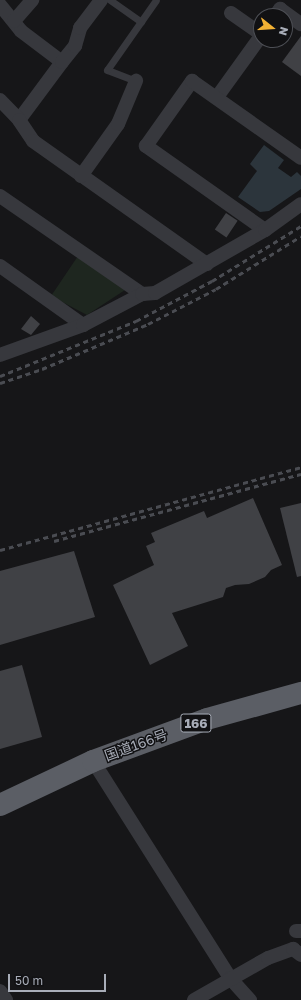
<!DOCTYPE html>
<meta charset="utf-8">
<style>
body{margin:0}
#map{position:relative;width:301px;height:1000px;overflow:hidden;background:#161618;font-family:"Golos Text","Noto Sans JP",sans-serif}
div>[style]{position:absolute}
.green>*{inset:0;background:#1e261f}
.water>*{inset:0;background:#2c353c}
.building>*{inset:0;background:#404145;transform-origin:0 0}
.service>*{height:7px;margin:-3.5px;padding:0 3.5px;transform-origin:3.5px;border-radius:3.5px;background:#37383d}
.minor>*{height:14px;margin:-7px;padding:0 7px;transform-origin:7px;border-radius:7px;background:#37383d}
.trunk>*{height:22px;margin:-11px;padding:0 11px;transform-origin:11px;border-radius:11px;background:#5b5e65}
.rail>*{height:3px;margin-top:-1.5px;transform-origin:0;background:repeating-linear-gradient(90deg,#4a4c52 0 5px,transparent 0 9px)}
span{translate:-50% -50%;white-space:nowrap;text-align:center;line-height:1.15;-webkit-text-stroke:3px #111113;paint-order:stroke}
.shield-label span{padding:1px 3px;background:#111113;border:1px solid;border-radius:3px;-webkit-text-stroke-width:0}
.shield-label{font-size:13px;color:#a8adb8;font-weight:700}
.street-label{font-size:14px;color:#a8adb8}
.north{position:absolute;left:253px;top:8px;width:40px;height:40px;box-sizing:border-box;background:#111113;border:1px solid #4d4f55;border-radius:50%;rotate:107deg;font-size:11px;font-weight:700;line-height:16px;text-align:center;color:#a8adb8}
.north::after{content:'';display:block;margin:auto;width:14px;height:18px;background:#f2b134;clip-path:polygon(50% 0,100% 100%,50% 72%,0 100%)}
.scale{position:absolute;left:8px;top:974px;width:98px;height:18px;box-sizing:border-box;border:2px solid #a8adb8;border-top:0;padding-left:5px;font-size:12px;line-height:14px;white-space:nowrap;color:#a8adb8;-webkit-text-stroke:3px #111113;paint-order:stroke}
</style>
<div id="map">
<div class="green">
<i style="clip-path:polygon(78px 256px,125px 290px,87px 315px,51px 296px)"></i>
</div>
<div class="water">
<i style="clip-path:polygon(264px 145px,284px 160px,278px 168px,291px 177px,297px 172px,301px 176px,301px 189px,269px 211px,260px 212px,238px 197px,257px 171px,250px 164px)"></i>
</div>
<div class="building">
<i style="clip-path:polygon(301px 36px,301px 76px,282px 62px)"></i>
<i style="left:226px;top:213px;width:14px;height:20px;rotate:34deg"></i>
<i style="clip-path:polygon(31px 316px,40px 324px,31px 335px,21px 329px)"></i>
<i style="clip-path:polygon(253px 498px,282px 565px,271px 570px,265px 577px,249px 584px,235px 585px,226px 588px,223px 597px,172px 613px,188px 646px,150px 665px,113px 585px,154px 565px,146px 546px,155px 542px,151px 533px,204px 511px,207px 518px)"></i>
<i style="clip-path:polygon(301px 503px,301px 576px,297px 577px,280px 508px)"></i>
<i style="clip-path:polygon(74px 551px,95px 617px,0 645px,0 571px)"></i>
<i style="clip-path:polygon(22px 665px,42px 737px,0 749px,0 671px)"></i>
</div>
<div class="service">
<i style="left:110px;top:0;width:38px;rotate:35deg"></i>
<i style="left:136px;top:81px;width:31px;rotate:-159deg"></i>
<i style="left:107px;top:70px;width:85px;rotate:-55deg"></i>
</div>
<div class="minor">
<i style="left:0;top:5px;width:33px;rotate:51deg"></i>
<i style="left:21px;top:31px;width:51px;rotate:37.1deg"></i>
<i style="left:62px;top:62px;width:72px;rotate:126.6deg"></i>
<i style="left:231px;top:13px;width:37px;rotate:35deg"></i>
<i style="left:275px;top:16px;width:9px;rotate:-54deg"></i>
<i style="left:280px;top:9px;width:26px;rotate:36deg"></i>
<i style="left:14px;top:21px;width:28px;rotate:-49deg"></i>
<i style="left:62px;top:62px;width:21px;rotate:-51deg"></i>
<i style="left:75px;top:46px;width:19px;rotate:-74deg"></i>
<i style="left:80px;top:28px;width:35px;rotate:-53deg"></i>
<i style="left:217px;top:97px;width:75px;rotate:-54.2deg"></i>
<i style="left:0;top:100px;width:28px;rotate:46deg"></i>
<i style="left:19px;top:120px;width:25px;rotate:56deg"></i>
<i style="left:33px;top:141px;width:213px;rotate:35.3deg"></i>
<i style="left:81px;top:176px;width:64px;rotate:-54.6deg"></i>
<i style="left:118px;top:124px;width:47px;rotate:-67.3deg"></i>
<i style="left:0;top:196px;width:173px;rotate:34.6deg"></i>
<i style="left:265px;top:230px;width:146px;rotate:-144.8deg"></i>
<i style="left:146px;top:146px;width:80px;rotate:-54.7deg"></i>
<i style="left:192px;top:81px;width:133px;rotate:35.2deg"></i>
<i style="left:0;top:266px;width:102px;rotate:35.4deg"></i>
<i style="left:0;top:355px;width:88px;rotate:-19.9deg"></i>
<i style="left:83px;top:325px;width:67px;rotate:-27.7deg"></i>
<i style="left:142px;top:294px;width:13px;rotate:-4deg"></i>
<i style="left:155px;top:293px;width:127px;rotate:-29.8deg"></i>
<i style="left:265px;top:230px;width:44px;rotate:-35.8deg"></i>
<i style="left:93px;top:761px;width:257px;rotate:57.7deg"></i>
<i style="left:230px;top:978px;width:30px;rotate:48deg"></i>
<i style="left:296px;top:931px;width:5px"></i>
<i style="left:0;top:991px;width:11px;rotate:56deg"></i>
<i style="left:194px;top:1000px;width:85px;rotate:-29.6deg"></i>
<i style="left:268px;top:958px;width:27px;rotate:-20deg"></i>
<i style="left:293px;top:949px;width:10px;rotate:37deg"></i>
</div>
<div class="trunk">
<i style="left:0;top:805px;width:103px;rotate:-25.3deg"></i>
<i style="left:93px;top:761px;width:121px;rotate:-20.2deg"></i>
<i style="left:207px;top:719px;width:98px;rotate:-15.5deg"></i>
</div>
<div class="rail">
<i style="left:0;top:376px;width:147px;rotate:-22deg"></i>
<i style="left:136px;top:321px;width:86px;rotate:-27.8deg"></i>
<i style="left:212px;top:281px;width:105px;rotate:-31.7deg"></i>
<i style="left:0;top:383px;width:44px;rotate:-18.4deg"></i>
<i style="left:42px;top:369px;width:115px;rotate:-23deg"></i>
<i style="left:148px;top:324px;width:76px;rotate:-27.2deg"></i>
<i style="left:216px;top:289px;width:100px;rotate:-31.9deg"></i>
<i style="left:54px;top:541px;width:256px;rotate:-15.2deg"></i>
<i style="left:0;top:550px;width:312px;rotate:-15.4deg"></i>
</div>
<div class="shield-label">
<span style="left:196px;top:723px">166</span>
</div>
<div class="street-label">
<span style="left:136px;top:745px;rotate:-20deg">国道166号</span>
</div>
<div class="north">N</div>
<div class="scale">50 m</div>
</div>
